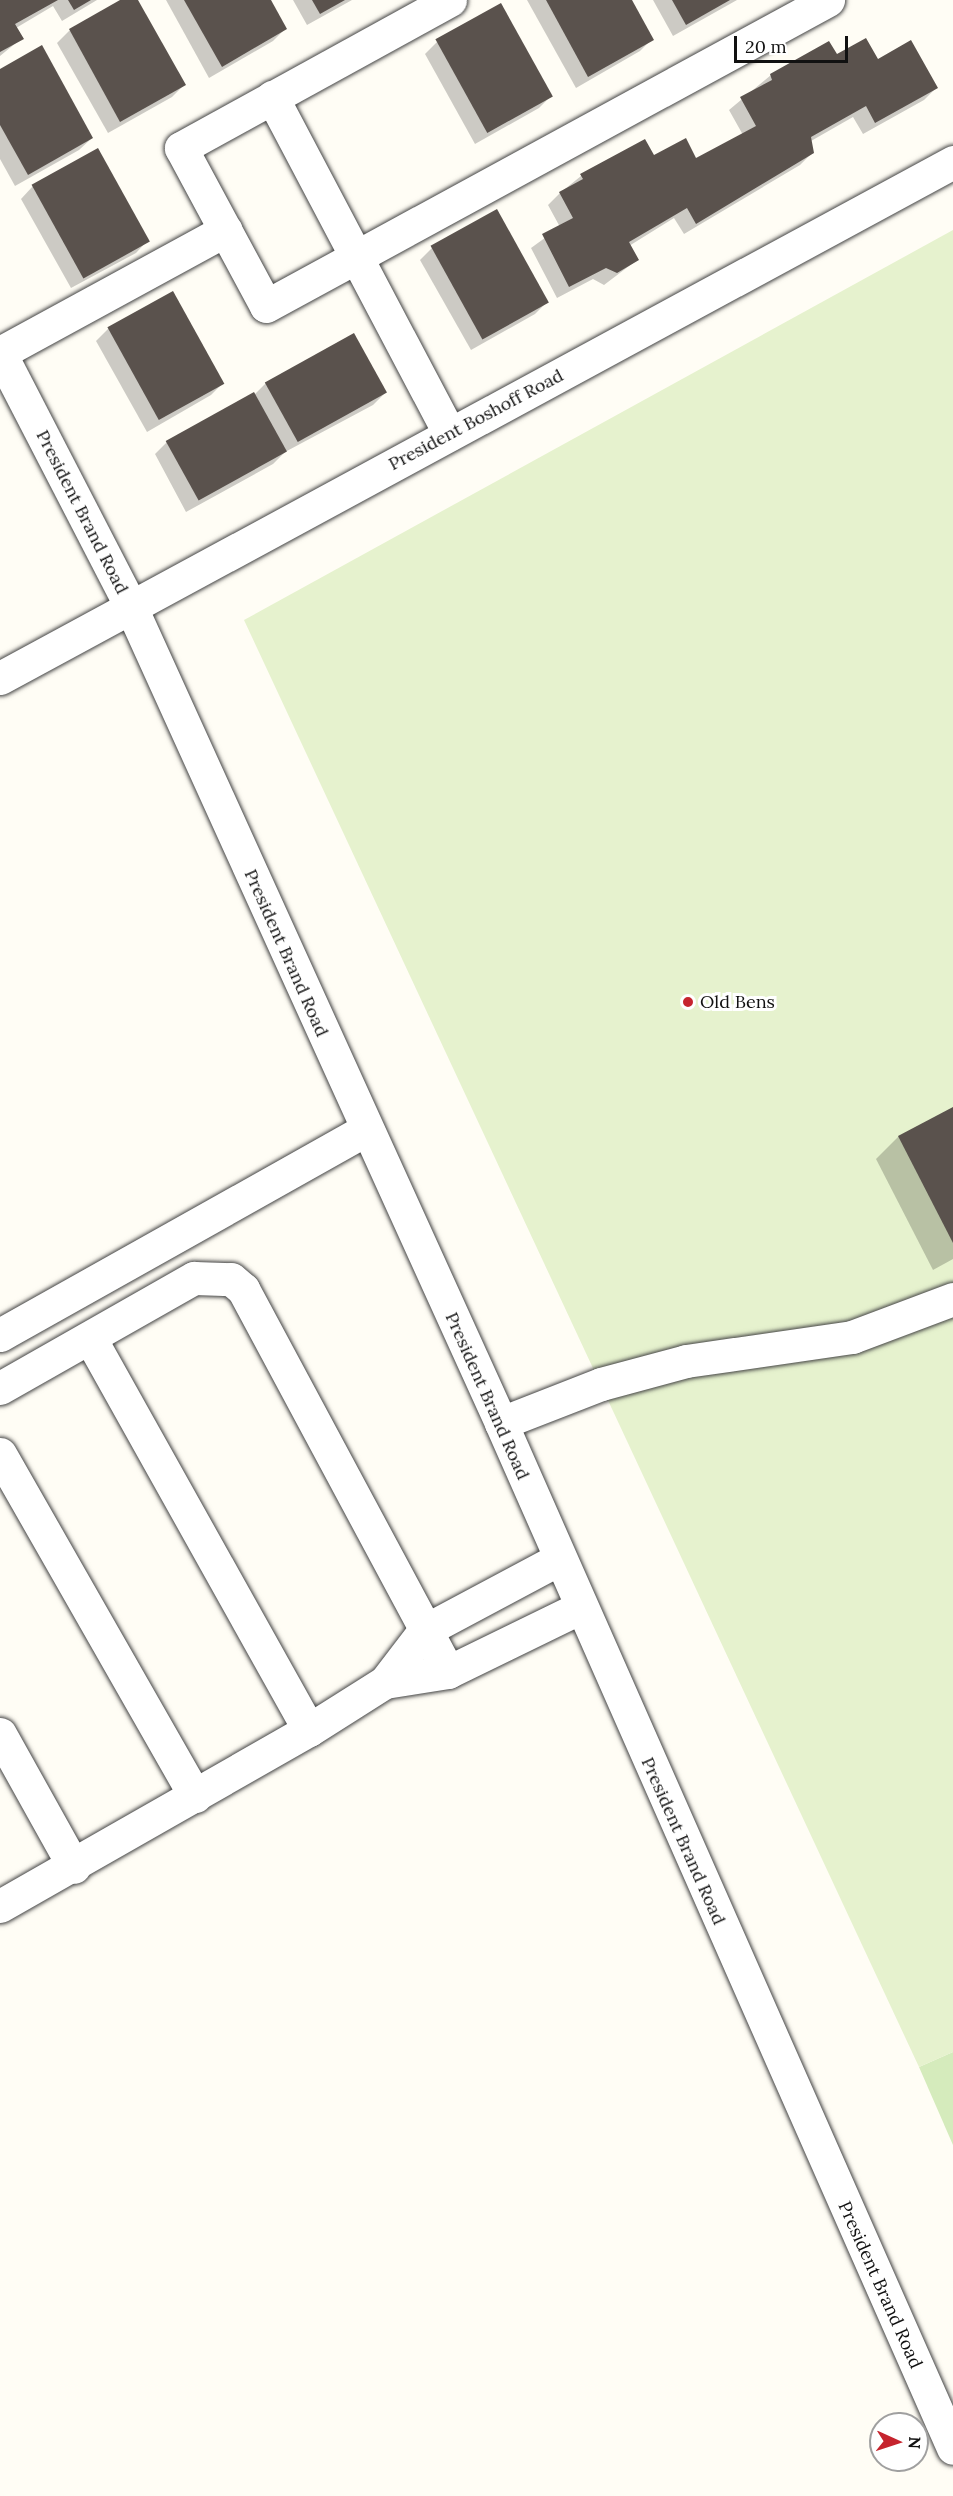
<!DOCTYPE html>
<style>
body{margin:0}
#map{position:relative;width:953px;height:2496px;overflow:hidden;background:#fffdf5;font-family:Lora,serif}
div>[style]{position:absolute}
.green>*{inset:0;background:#d5ebbc}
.pitch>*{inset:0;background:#e6f2ce}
.shadow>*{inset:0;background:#0003}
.building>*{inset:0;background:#5a524d;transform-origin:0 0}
.roads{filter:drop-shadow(0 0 2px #444) drop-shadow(0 0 2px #444)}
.minor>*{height:33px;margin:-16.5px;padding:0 16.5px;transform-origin:16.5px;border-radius:16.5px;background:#fff}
.dots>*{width:16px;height:16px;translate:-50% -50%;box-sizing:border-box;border:3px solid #fff;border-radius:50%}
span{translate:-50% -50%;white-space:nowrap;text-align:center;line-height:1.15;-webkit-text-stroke:6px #fff;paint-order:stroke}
.street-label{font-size:18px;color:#111}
.poi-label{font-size:18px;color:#111}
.left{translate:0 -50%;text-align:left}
.north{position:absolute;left:869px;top:2412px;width:60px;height:60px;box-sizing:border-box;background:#fff;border:2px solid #a0a0a0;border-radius:50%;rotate:93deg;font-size:16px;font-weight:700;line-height:24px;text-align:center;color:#111}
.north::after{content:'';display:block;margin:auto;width:21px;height:27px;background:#c6242e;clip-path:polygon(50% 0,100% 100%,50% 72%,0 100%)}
.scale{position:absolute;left:734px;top:36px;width:114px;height:27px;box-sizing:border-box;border:3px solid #111;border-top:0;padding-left:8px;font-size:18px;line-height:21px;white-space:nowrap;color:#111;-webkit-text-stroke:4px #fff;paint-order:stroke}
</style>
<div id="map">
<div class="green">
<i style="clip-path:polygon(953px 2052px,953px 2145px,919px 2067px)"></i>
</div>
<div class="pitch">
<i style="clip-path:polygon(953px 230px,953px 2052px,919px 2067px,244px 620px)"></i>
</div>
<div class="shadow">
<i style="clip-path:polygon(0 0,97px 0,62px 21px,53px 6px,16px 28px,22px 38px,0 56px)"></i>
<i style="clip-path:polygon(123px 0,137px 0,184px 85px,172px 97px,108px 133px,57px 43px,69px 31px)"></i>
<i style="clip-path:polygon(166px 0,269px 0,285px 29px,273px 41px,209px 78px)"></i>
<i style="clip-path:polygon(293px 0,352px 0,307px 25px)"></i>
<i style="clip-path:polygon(527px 0,630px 0,652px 39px,640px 51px,576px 88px)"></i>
<i style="clip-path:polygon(653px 0,737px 0,673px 36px)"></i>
<i style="clip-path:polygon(437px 42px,551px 96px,539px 108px,475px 144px,425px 54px)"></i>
<i style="clip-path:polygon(837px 56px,877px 61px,936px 88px,924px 100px,863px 134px,853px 117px,811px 141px,812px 153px,800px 165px,684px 234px,674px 218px,629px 246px,637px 260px,604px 285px,593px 279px,557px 298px,531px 248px,560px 227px,548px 205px,560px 193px,581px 176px,645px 141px,653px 157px,695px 160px,743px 135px,729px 110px,771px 75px)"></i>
<i style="clip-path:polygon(0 71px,92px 138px,79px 150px,15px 186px,0 159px)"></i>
<i style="clip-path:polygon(33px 186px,148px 240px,136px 253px,71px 288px,21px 199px)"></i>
<i style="clip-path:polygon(432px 248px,547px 302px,535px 314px,471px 350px,420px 260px)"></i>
<i style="clip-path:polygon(172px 293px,223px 383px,211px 395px,147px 432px,96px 341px,108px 329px)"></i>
<i style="clip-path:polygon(266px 383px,385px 393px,373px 405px,285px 452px,273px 464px,186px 512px,155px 454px,167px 442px,254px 395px)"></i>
<i style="clip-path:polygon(953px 1108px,953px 1259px,933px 1270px,876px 1159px,898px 1137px)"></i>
</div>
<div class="building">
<i style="clip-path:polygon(0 0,58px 0,15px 24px,24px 39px,0 52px)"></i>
<i style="clip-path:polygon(68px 0,91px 0,74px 10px)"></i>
<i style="clip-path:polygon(120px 0,138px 0,186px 85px,120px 122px,69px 29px)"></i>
<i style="clip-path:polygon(184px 0,271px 0,287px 29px,222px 67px)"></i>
<i style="clip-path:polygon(312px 0,345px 0,320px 14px)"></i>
<i style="clip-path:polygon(546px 0,632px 0,654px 40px,588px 77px)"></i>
<i style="clip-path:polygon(672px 0,730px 0,686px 25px)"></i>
<i style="left:501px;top:3px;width:107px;height:75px;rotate:61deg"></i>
<i style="clip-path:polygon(866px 38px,878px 59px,911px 40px,938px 88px,875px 123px,866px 106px,811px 137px,814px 153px,696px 224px,687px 208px,629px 242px,639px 260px,617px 273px,606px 268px,569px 287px,542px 234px,573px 218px,559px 192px,583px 179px,580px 174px,645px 139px,654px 155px,686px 138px,696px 158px,756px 126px,740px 97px,772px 80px,770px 74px,829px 41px,837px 54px)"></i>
<i style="clip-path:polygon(42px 45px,93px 138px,28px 175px,0 125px,0 69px)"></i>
<i style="left:98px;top:148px;width:107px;height:76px;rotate:61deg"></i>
<i style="left:497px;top:209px;width:107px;height:76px;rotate:61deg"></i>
<i style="left:173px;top:291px;width:106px;height:75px;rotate:61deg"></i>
<i style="left:354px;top:333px;width:68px;height:102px;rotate:61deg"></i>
<i style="left:254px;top:392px;width:68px;height:101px;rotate:61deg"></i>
<i style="clip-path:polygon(953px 1107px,953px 1243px,898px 1136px)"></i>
</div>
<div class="roads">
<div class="minor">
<i style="left:450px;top:0;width:307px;rotate:151.2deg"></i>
<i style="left:181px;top:148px;width:179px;rotate:61.7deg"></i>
<i style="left:266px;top:306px;width:640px;rotate:-28.57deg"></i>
<i style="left:272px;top:97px;width:381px;rotate:62.2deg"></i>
<i style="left:0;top:353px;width:284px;rotate:62.7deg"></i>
<i style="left:130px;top:605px;width:898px;rotate:65.6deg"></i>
<i style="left:501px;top:1423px;width:1120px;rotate:66.2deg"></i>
<i style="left:0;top:353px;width:257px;rotate:-28.6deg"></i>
<i style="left:0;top:678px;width:1084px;rotate:-28.43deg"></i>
<i style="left:0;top:1335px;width:419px;rotate:-29.3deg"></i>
<i style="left:90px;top:1338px;width:449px;rotate:60.8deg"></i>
<i style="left:0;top:1388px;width:223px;rotate:-29.6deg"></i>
<i style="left:194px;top:1278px;width:37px;rotate:2deg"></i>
<i style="left:231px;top:1279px;width:16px;rotate:40deg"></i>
<i style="left:243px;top:1289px;width:434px;rotate:61.8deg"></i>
<i style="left:501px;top:1423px;width:107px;rotate:-21.3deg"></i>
<i style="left:601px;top:1384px;width:88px;rotate:-15.1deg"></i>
<i style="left:686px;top:1361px;width:168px;rotate:-8.2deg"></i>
<i style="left:852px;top:1337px;width:108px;rotate:-20.6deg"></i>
<i style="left:0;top:1454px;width:394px;rotate:60.3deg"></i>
<i style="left:385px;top:1682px;width:64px;rotate:-9deg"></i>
<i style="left:448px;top:1672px;width:146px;rotate:-26deg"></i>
<i style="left:0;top:1734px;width:152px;rotate:60.9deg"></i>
<i style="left:0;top:1906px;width:356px;rotate:-29.7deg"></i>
<i style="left:309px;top:1730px;width:90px;rotate:-32.3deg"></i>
<i style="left:385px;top:1682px;width:64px;rotate:-52.6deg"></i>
<i style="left:424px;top:1631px;width:153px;rotate:-28.1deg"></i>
</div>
</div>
<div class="dots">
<i style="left:688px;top:1002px;background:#c6242e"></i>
</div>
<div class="street-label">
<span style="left:476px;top:420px;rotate:-28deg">President Boshoff Road</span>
<span style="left:82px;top:512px;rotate:63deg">President Brand Road</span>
<span style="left:286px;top:953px;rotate:66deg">President Brand Road</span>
<span style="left:487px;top:1396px;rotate:66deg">President Brand Road</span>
<span style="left:683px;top:1841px;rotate:66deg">President Brand Road</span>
<span style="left:880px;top:2285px;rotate:66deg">President Brand Road</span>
</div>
<div class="poi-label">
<span class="left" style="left:700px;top:1002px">Old Bens</span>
</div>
<div class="north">N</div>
<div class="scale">20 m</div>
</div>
